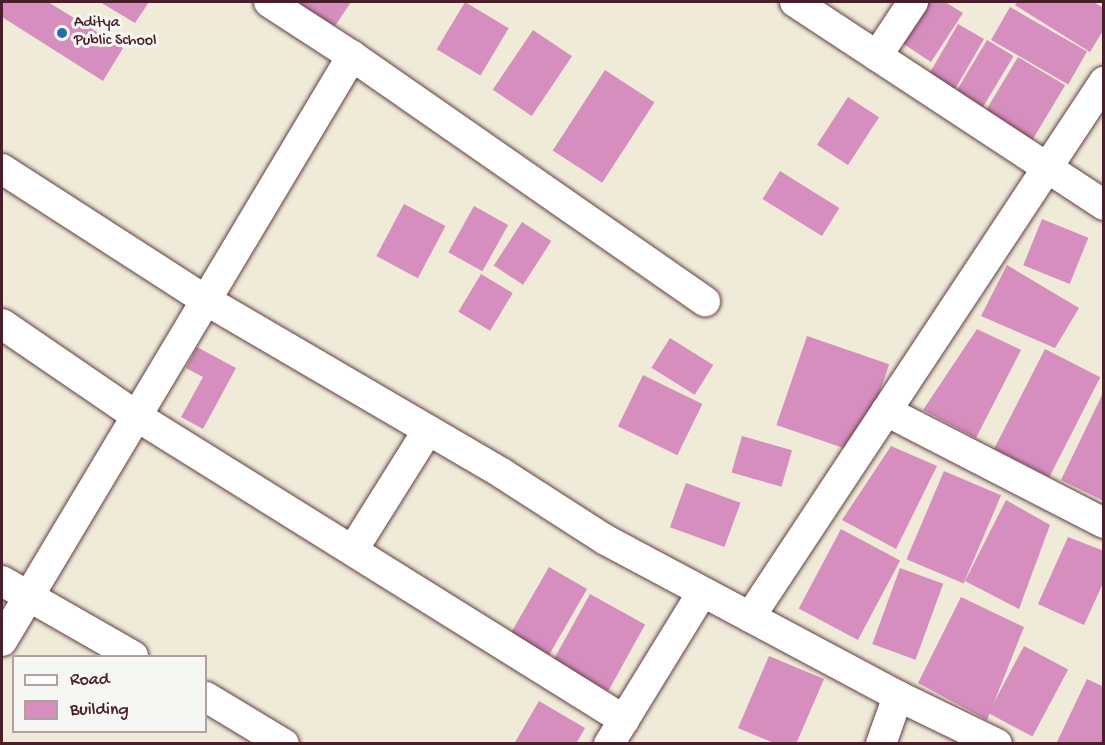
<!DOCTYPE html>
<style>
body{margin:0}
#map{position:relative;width:1105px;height:745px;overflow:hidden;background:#f0ebd8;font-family:"Gochi Hand",sans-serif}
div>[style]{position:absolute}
.building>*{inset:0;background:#d58ebe;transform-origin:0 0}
.roads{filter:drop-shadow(0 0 2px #633e45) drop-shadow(0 0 2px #633e45)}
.street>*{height:30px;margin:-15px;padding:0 15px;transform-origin:15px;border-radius:15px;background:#fff}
.dots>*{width:16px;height:16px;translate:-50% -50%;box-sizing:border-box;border:3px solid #f6f6f2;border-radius:50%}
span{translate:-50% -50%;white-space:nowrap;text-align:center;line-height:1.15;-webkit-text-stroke:6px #f6f6f2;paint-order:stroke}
.poi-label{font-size:16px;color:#4a1f2b}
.left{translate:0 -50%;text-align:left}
.frame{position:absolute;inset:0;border:3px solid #4a1f2b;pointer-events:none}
.legend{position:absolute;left:12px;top:655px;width:195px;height:78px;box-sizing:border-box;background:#f6f6f2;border:2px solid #b1a0a2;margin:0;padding:8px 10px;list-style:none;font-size:18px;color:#4a1f2b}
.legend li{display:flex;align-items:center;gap:12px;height:30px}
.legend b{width:30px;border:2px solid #b1a0a2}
</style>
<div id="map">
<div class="building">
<i style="clip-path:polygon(2px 2px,48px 2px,123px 48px,103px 81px,2px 17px)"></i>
<i style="clip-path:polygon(100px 2px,149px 2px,135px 23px)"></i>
<i style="clip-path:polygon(295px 2px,351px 2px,335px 26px)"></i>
<i style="left:465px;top:2px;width:51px;height:55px;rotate:31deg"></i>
<i style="clip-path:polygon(929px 2px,945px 2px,963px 13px,931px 62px,902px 43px)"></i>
<i style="clip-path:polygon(1017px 2px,1093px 2px,1104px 8px,1104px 29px,1090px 52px,1015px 5px)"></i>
<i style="left:1010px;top:7px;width:89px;height:38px;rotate:30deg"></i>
<i style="left:958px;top:24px;width:30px;height:64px;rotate:30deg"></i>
<i style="left:533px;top:30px;width:47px;height:72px;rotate:34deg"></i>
<i style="left:987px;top:40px;width:31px;height:66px;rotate:31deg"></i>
<i style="left:1018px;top:57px;width:55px;height:69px;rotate:31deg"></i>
<i style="left:605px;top:70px;width:59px;height:96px;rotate:33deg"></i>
<i style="left:848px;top:97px;width:37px;height:57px;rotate:33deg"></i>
<i style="left:780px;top:171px;width:70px;height:33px;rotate:32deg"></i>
<i style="left:404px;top:204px;width:47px;height:59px;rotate:28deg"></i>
<i style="left:474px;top:206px;width:39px;height:53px;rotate:29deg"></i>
<i style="left:1042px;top:219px;width:50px;height:50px;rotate:22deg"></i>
<i style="left:522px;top:222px;width:35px;height:52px;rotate:33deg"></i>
<i style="clip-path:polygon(1007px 265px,1079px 308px,1055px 348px,981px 316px)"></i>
<i style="left:481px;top:274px;width:37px;height:44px;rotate:31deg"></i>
<i style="clip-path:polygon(977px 329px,1021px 350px,976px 438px,923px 410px)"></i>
<i style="left:807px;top:336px;width:87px;height:94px;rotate:19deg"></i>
<i style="left:670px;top:338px;width:51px;height:35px;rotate:32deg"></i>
<i style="clip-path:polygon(197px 347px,236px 368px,203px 429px,181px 417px,203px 377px,186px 368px)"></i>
<i style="left:1045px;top:349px;width:62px;height:112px;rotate:27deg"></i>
<i style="left:643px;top:375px;width:66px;height:57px;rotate:26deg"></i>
<i style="clip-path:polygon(1104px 391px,1104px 501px,1061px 480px)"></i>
<i style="left:742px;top:436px;width:52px;height:38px;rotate:16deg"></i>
<i style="clip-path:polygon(891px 446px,937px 466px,896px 549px,842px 520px)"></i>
<i style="left:944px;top:471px;width:62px;height:96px;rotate:23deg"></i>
<i style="left:686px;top:483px;width:58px;height:47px;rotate:20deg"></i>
<i style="clip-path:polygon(1006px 500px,1050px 525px,1019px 609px,965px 581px)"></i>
<i style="left:841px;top:529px;width:67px;height:90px;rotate:28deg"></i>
<i style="clip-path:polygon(1068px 537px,1104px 551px,1104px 581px,1084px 625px,1038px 604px)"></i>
<i style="left:549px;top:567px;width:44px;height:82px;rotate:30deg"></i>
<i style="left:900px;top:568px;width:46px;height:81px;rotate:20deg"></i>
<i style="left:590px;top:594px;width:63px;height:76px;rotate:29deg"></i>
<i style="clip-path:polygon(961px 597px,1024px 627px,987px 720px,918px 683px)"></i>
<i style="left:1024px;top:646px;width:50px;height:76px;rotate:28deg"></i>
<i style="clip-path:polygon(769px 656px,824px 679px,796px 744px,776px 744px,738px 728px)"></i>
<i style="clip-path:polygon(1087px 679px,1104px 687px,1104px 744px,1056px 744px)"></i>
<i style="clip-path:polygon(539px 701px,585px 728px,576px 744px,514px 744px)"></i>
</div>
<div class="roads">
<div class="street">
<i style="left:269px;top:2px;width:99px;rotate:33deg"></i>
<i style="left:795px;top:2px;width:370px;rotate:33.3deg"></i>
<i style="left:877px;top:56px;width:65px;rotate:-56.3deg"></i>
<i style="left:2px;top:169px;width:240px;rotate:32.8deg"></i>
<i style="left:204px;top:299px;width:346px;rotate:30.3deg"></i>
<i style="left:503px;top:474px;width:122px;rotate:32.7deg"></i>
<i style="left:606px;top:540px;width:331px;rotate:28.1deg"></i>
<i style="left:898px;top:696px;width:51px;rotate:109.5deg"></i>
<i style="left:2px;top:324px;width:165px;rotate:34.4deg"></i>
<i style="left:138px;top:417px;width:573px;rotate:31.94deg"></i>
<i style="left:886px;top:411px;width:245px;rotate:27.2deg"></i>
<i style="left:354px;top:548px;width:139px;rotate:-57.9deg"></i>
<i style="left:2px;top:581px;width:151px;rotate:29.8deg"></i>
<i style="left:750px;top:617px;width:642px;rotate:-56.51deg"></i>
<i style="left:2px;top:641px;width:682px;rotate:-59.11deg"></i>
<i style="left:352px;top:56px;width:430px;rotate:34.8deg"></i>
<i style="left:898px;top:696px;width:110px;rotate:25.9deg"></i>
<i style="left:206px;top:697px;width:91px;rotate:31.1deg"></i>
<i style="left:609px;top:744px;width:177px;rotate:-58.4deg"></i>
</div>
</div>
<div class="dots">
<i style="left:62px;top:33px;background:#1f6fb2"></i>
</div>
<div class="poi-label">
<span class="left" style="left:74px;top:33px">Aditya<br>Public School</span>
</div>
<div class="frame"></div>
<ul class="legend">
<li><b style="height:8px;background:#fff"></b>Road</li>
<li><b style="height:16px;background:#d58ebe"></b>Building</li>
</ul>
</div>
